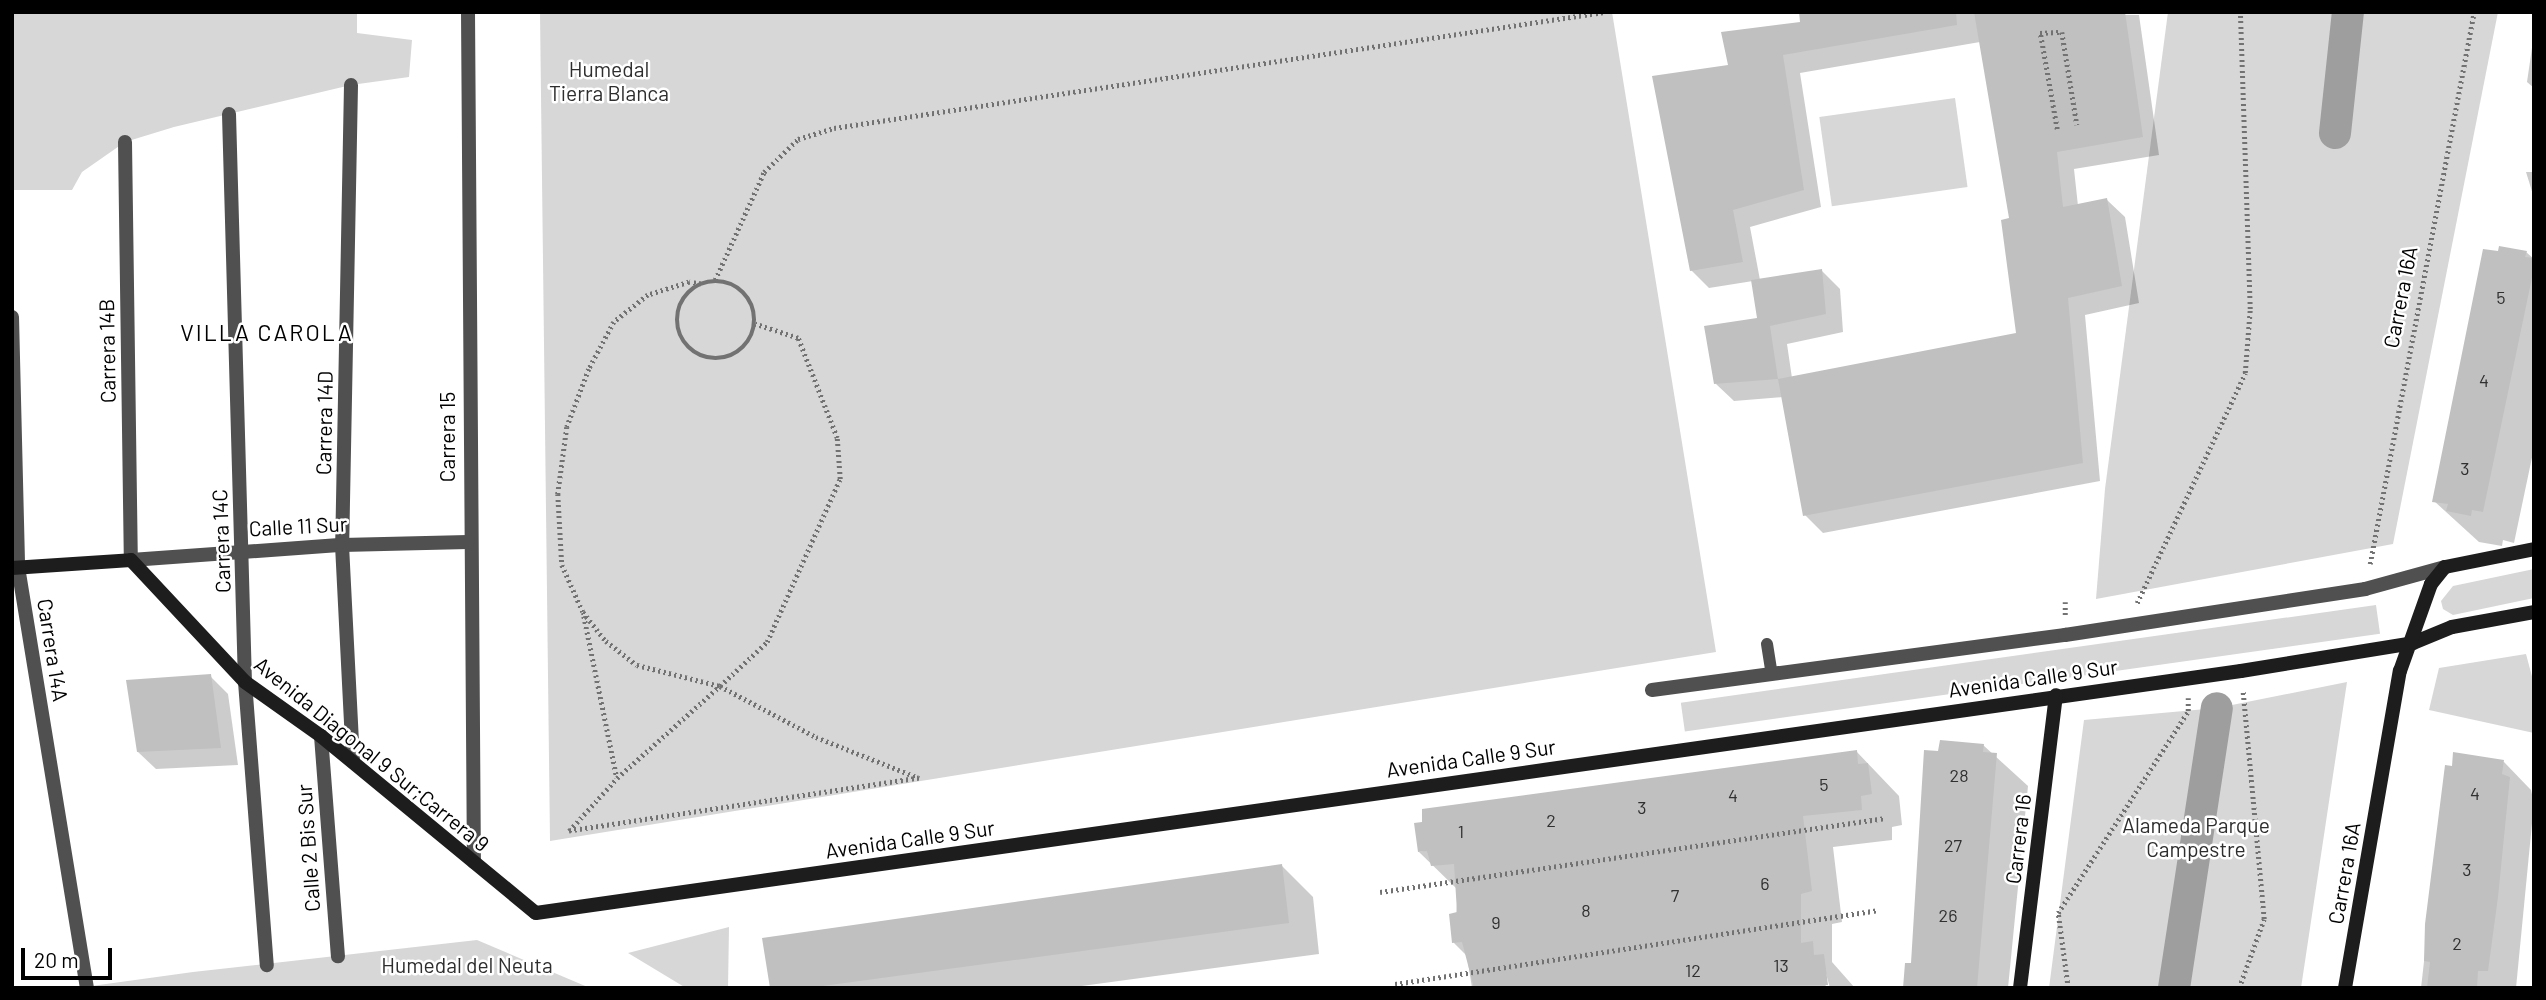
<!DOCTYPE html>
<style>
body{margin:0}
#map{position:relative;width:2546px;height:1000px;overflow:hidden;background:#fff;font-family:Barlow,sans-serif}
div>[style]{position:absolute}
.green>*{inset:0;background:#d7d7d7;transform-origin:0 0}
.shadow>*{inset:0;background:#0003}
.canal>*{height:32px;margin:-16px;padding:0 16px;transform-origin:16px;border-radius:16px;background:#9e9e9e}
.building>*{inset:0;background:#c0c0c0}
.path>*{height:4.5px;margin-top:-2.25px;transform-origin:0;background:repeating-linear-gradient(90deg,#727272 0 2px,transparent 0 5.5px)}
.path>.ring{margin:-2.25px;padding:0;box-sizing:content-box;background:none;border:4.5px solid #727272;border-radius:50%}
.lane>*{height:12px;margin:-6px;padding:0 6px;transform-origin:6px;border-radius:6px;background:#505050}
.street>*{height:14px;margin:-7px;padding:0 7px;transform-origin:7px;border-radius:7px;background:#505050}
.secondary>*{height:14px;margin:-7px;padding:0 7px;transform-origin:7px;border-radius:7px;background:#1d1d1d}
span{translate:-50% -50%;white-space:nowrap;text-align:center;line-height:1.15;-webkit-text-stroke:5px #fff;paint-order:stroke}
.number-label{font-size:18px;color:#303030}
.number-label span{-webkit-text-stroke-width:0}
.park-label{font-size:21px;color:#2e2e2e}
.street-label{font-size:21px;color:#000}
.neighbourhood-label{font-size:23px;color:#000;letter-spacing:2px}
.frame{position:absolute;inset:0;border:14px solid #000;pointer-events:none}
.scale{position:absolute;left:21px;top:948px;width:91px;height:32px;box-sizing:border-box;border:4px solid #000;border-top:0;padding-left:9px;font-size:21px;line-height:24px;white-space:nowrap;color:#000;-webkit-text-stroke:5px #fff;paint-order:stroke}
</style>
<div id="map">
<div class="green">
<i style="clip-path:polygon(12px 12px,357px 12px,357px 33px,412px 40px,409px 77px,351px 85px,174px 127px,125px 142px,82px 172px,72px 190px,12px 190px)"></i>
<i style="clip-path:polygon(540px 12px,1612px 12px,1716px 652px,550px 841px)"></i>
<i style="clip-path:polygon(2168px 12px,2498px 12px,2393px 544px,2096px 599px,2105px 489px)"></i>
<i style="left:1955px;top:98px;width:90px;height:137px;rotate:82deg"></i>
<i style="clip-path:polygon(2534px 569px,2534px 598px,2453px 615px,2443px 609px,2441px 601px,2453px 586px)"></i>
<i style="left:2376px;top:605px;width:29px;height:702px;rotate:82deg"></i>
<i style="clip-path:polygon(2526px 654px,2534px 684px,2534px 733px,2429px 710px,2439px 668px)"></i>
<i style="clip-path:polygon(2347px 682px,2301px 988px,2049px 988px,2084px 720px,2217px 708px)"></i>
<i style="clip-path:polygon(729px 927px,728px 988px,686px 988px,628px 953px)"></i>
<i style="clip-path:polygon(477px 940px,590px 988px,77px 988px,193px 972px)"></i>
</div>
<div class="shadow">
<i style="clip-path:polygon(evenodd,1801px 12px,2139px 15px,2159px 155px,2074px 169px,2078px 206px,2107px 200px,2125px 217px,2139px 303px,2085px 315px,2100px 481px,1823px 533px,1805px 515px,1783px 397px,1734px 401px,1716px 384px,1759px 320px,1753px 281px,1709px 288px,1691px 270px,1730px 67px,1802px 24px,1801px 12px,1980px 42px,2011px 219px,2018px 335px,1792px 378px,1787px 344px,1843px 332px,1840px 289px,1822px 271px,1760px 280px,1750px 227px,1821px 207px,1800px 73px,1980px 42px)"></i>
<i style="clip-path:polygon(2534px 34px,2534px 88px,2527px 82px)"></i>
<i style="clip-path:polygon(2532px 155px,2534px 155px,2534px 198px,2526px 172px,2533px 172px)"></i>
<i style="clip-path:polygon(2526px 252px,2534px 259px,2534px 448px,2514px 543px,2503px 540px,2502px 546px,2479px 542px,2434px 501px,2500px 253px)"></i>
<i style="clip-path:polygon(210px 676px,228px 694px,238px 765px,156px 769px,138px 752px)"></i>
<i style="clip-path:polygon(1983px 745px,2028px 786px,2008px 988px,1905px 988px,1913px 964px,1940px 752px)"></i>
<i style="clip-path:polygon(1856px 751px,1899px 796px,1902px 825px,1892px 827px,1892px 840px,1833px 847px,1842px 922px,1832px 924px,1832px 962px,1855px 988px,1830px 988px,1823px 963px,1826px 988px,1472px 988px,1467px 956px,1454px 943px,1458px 890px,1419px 852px)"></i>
<i style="clip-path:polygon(2504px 762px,2531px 790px,2534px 803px,2516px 988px,2421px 988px,2446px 767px)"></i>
<i style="clip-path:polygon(1282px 866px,1313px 897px,1319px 954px,1067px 988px,771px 988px)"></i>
</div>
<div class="canal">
<i style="left:2335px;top:133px;width:122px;rotate:-83.9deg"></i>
<i style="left:2174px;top:988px;width:283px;rotate:-81.3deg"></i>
</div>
<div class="building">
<i style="clip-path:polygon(1799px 12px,1956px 12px,1957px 25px,1783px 55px,1804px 190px,1733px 210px,1743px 262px,1690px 271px,1652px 76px,1728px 65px,1721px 32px,1800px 22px)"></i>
<i style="clip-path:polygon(1974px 12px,2125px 12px,2143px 137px,2057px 152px,2063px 207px,2107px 198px,2122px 286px,2068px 298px,2083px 463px,1803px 516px,1778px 379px,2016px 333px,2001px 220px,2009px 218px)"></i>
<i style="clip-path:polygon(2499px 246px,2527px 251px,2525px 257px,2534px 258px,2534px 268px,2483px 512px,2472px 510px,2471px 516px,2446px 511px,2448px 504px,2432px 502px,2483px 249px,2498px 251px)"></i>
<i style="clip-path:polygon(1822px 269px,1826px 314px,1770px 326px,1778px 379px,1714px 384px,1704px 326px,1757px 318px,1751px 280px)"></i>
<i style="clip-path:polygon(211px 674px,221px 748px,137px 752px,126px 680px)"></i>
<i style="clip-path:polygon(1940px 740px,1984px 744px,1983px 752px,1997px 753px,1977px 988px,1903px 988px,1905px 963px,1911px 963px,1924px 750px,1938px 751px)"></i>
<i style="clip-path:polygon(1857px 750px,1858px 764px,1868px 763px,1872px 794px,1861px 796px,1862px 810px,1803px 816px,1812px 891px,1801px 894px,1801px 943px,1813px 941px,1814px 955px,1824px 954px,1828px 985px,1474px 988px,1462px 942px,1452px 943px,1449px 914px,1457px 912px,1454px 864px,1431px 866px,1427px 851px,1418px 852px,1414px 823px,1422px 822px,1422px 809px)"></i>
<i style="clip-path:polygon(2453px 752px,2504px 760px,2502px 774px,2510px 777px,2498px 897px,2488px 971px,2478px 971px,2477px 988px,2427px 988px,2430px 962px,2424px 961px,2425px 924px,2445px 765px,2452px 766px)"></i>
<i style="clip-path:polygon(1282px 864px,1289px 923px,808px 988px,770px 988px,762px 938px)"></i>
</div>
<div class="path">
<i style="left:2057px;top:129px;width:97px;rotate:-100deg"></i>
<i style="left:2040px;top:33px;width:22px;rotate:-3deg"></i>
<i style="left:2062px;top:32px;width:94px;rotate:80.8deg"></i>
<i style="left:715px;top:280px;width:119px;rotate:-65.6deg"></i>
<i style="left:764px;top:172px;width:47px;rotate:-44.1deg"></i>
<i style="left:798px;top:139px;width:38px;rotate:-17deg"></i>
<i style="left:834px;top:128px;width:779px;rotate:-8.57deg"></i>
<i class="ring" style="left:677px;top:281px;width:73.5px;height:73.5px"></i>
<i style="left:701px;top:284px;width:12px;rotate:-171deg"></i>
<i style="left:689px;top:282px;width:43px;rotate:162.4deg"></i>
<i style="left:648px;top:295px;width:43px;rotate:141.5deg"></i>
<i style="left:614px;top:322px;width:53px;rotate:118deg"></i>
<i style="left:589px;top:369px;width:62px;rotate:110.8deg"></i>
<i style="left:567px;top:427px;width:68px;rotate:97.7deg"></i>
<i style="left:558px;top:494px;width:71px;rotate:86.8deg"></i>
<i style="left:562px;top:565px;width:51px;rotate:65.9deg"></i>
<i style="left:583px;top:612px;width:37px;rotate:52deg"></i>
<i style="left:606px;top:641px;width:39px;rotate:38deg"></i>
<i style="left:637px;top:665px;width:86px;rotate:14.2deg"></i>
<i style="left:720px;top:686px;width:109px;rotate:28deg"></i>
<i style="left:816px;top:737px;width:111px;rotate:21.7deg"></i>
<i style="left:919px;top:778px;width:354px;rotate:171.4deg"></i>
<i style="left:569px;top:831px;width:72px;rotate:-47.8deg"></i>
<i style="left:617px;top:778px;width:138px;rotate:-41.8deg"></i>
<i style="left:720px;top:686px;width:64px;rotate:-43.1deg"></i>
<i style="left:767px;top:642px;width:179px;rotate:-65.9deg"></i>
<i style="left:840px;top:479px;width:41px;rotate:-94.2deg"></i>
<i style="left:837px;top:438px;width:107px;rotate:-111.3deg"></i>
<i style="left:798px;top:338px;width:45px;rotate:-162deg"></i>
<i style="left:2370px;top:564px;width:562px;rotate:-79.33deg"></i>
<i style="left:2137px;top:603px;width:254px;rotate:-64.8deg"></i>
<i style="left:2245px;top:373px;width:64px;rotate:-85.5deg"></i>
<i style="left:2250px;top:309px;width:297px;rotate:-91.9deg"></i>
<i style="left:2065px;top:615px;width:13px;rotate:-90deg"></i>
<i style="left:584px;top:616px;width:165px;rotate:78.5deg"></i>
<i style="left:1380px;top:892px;width:511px;rotate:-8.32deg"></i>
<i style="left:1395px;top:984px;width:488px;rotate:-8.7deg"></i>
<i style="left:2068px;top:988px;width:76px;rotate:-97.6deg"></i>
<i style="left:2058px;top:913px;width:240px;rotate:-57.2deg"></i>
<i style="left:2188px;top:711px;width:13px;rotate:-90deg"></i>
<i style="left:2239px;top:988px;width:73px;rotate:-70.1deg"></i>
<i style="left:2264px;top:919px;width:228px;rotate:-95.3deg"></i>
</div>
<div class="lane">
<i style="left:1767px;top:644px;width:30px;rotate:81deg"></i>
</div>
<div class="street">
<i style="left:468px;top:12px;width:850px;rotate:89.6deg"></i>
<i style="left:351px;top:85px;width:460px;rotate:91.1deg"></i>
<i style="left:342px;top:545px;width:217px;rotate:87.1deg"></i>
<i style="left:229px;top:114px;width:568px;rotate:88.39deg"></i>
<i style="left:245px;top:682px;width:284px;rotate:85.6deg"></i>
<i style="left:125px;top:142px;width:418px;rotate:89.2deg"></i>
<i style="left:131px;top:560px;width:212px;rotate:-4.1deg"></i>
<i style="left:342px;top:545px;width:126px;rotate:-1.4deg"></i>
<i style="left:12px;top:317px;width:250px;rotate:88.6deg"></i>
<i style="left:18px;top:567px;width:427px;rotate:80.7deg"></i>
<i style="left:1652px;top:690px;width:417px;rotate:-7.6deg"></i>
<i style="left:2065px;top:635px;width:304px;rotate:-8.7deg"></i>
<i style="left:2365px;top:589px;width:83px;rotate:-15.4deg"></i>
<i style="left:321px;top:736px;width:221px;rotate:85.6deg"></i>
</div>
<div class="secondary">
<i style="left:12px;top:568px;width:119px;rotate:-3.8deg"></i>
<i style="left:131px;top:560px;width:167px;rotate:46.9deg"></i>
<i style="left:245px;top:682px;width:93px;rotate:35.4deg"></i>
<i style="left:321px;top:736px;width:278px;rotate:39.5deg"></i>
<i style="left:536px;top:913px;width:1722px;rotate:-8.08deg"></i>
<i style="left:2241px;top:671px;width:174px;rotate:-9.2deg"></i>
<i style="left:2413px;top:643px;width:42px;rotate:-22.3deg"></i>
<i style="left:2452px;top:627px;width:83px;rotate:-10.4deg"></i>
<i style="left:2020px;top:988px;width:295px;rotate:-83deg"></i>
<i style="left:2345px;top:988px;width:322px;rotate:-80.2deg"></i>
<i style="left:2400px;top:671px;width:92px;rotate:-70.4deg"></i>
<i style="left:2431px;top:584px;width:22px;rotate:-51deg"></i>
<i style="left:2445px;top:567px;width:91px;rotate:-11.4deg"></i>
</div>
<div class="number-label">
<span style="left:2501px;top:297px">5</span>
<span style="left:2484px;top:380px">4</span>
<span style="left:2465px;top:468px">3</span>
<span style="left:1959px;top:775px">28</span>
<span style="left:1824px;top:784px">5</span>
<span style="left:2475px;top:793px">4</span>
<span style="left:1733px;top:795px">4</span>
<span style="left:1642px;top:807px">3</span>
<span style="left:1551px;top:820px">2</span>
<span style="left:1461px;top:831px">1</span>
<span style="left:1953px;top:845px">27</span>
<span style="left:2467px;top:869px">3</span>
<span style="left:1765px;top:883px">6</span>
<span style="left:1675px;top:895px">7</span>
<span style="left:1586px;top:910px">8</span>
<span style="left:1948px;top:915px">26</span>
<span style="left:1496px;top:922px">9</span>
<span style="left:2457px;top:943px">2</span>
<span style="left:1781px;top:965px">13</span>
<span style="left:1693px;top:970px">12</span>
</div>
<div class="park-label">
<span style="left:609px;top:81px">Humedal<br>Tierra Blanca</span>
<span style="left:2196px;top:837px">Alameda Parque<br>Campestre</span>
<span style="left:467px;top:965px">Humedal del Neuta</span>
</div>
<div class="street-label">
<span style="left:2400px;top:297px;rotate:-79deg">Carrera 16A</span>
<span style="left:107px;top:351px;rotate:-91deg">Carrera 14B</span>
<span style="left:324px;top:423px;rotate:-89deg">Carrera 14D</span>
<span style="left:447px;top:437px;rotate:-90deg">Carrera 15</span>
<span style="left:298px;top:526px;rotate:-3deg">Calle 11 Sur</span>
<span style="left:221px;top:541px;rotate:-92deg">Carrera 14C</span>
<span style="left:53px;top:650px;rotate:81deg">Carrera 14A</span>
<span style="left:2033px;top:678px;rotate:-8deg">Avenida Calle 9 Sur</span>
<span style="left:372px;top:754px;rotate:39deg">Avenida Diagonal 9 Sur;Carrera 9</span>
<span style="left:1471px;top:758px;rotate:-8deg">Avenida Calle 9 Sur</span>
<span style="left:910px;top:839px;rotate:-8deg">Avenida Calle 9 Sur</span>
<span style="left:2018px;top:839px;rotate:-83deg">Carrera 16</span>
<span style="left:308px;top:848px;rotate:-94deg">Calle 2 Bis Sur</span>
<span style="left:2344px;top:873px;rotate:-80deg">Carrera 16A</span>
</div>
<div class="neighbourhood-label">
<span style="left:267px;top:332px">VILLA CAROLA</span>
</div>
<div class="frame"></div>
<div class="scale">20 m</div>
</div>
